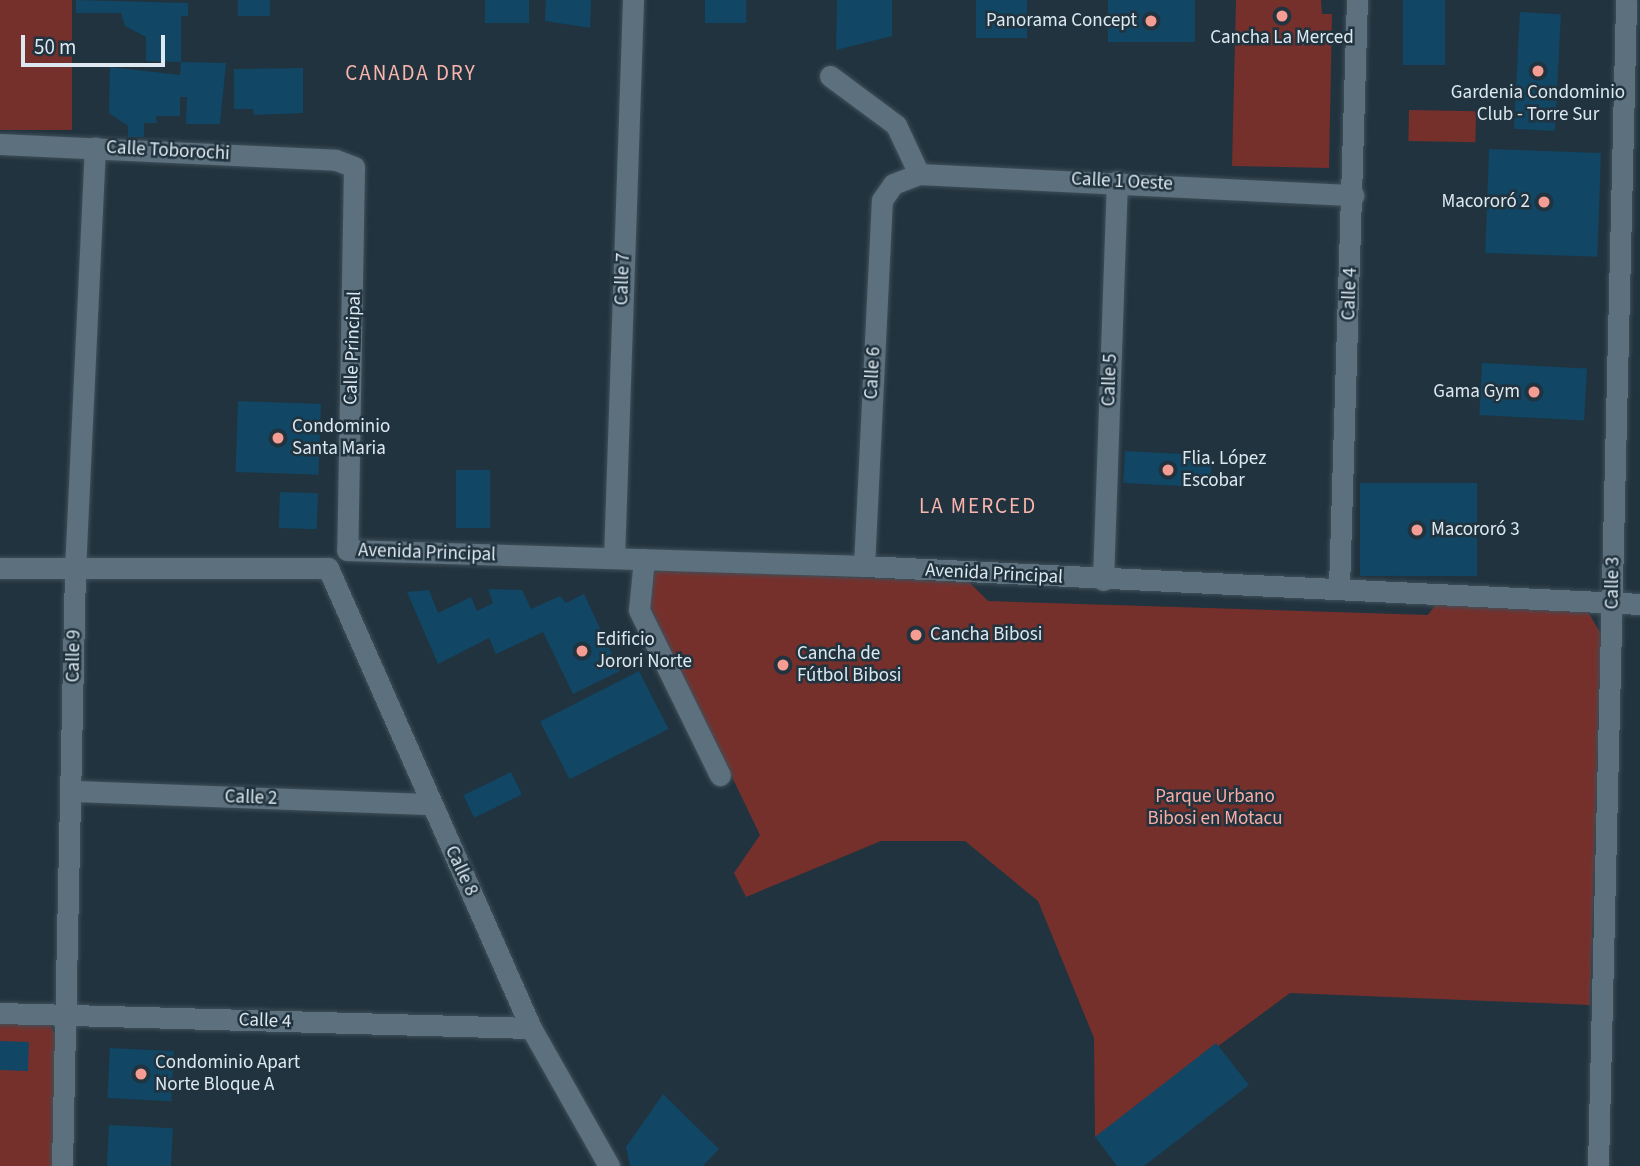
<!DOCTYPE html>
<meta charset="utf-8">
<style>
body{margin:0}
#map{position:relative;width:1640px;height:1166px;overflow:hidden;background:#21333e;font-family:"Source Sans 3",sans-serif}
div>[style]{position:absolute}
.green>*{inset:0;background:#76302c;transform-origin:0 0}
.building>*{inset:0;background:#114664;transform-origin:0 0}
.roads{filter:drop-shadow(0 0 2px #40505a) drop-shadow(0 0 2px #40505a)}
.street>*{height:21px;margin:-10.5px;padding:0 10.5px;transform-origin:10.5px;border-radius:10.5px;background:#5c707d}
.dots>*{width:19px;height:19px;translate:-50% -50%;box-sizing:border-box;border:4px solid #21333e;border-radius:50%}
span{translate:-50% -50%;white-space:nowrap;text-align:center;line-height:1.15;-webkit-text-stroke:5px #21333e;paint-order:stroke}
.poi-label{font-size:19px;color:#dde8f0}
.right{translate:-100% -50%;text-align:right}
.left{translate:0 -50%;text-align:left}
.street-label{font-size:19px;color:#dde8f0}
.park-label{font-size:19px;color:#f9aca3}
.neighbourhood-label{font-size:21px;color:#f9b5ad;letter-spacing:2px}
.scale{position:absolute;left:21px;top:35px;width:144px;height:32px;box-sizing:border-box;border:4px solid #dde8f0;border-top:0;padding-left:9px;font-size:21px;line-height:24px;white-space:nowrap;color:#dde8f0;-webkit-text-stroke:5px #21333e;paint-order:stroke}
</style>
<div id="map">
<div class="green">
<i style="left:0;top:0;width:72px;height:130px"></i>
<i style="clip-path:polygon(1236px 0,1321px 0,1322px 14px,1332px 14px,1329px 168px,1232px 166px)"></i>
<i style="left:1409px;top:110px;width:67px;height:31px;rotate:1deg"></i>
<i style="clip-path:polygon(669px 570px,969px 582px,988px 601px,1428px 615px,1438px 601px,1587px 610px,1601px 634px,1590px 1005px,1290px 993px,1095px 1137px,1094px 1038px,1038px 901px,965px 841px,881px 841px,746px 897px,734px 873px,760px 835px,650px 607px,648px 584px,655px 572px)"></i>
<i style="clip-path:polygon(0 1017px,47px 1019px,58px 1040px,52px 1166px,0 1166px)"></i>
</div>
<div class="building">
<i style="clip-path:polygon(76px 0,188px 3px,188px 16px,181px 16px,181px 62px,146px 61px,146px 37px,125px 26px,121px 13px,76px 13px)"></i>
<i style="left:238px;top:0;width:32px;height:16px"></i>
<i style="left:485px;top:0;width:44px;height:23px"></i>
<i style="clip-path:polygon(546px 0,591px 0,590px 28px,545px 21px)"></i>
<i style="left:705px;top:0;width:41px;height:23px"></i>
<i style="clip-path:polygon(837px 0,892px 0,892px 36px,836px 50px)"></i>
<i style="left:976px;top:0;width:51px;height:38px"></i>
<i style="left:1108px;top:0;width:87px;height:42px"></i>
<i style="left:1403px;top:0;width:42px;height:65px"></i>
<i style="left:1520px;top:12px;width:41px;height:117px;rotate:3deg"></i>
<i style="clip-path:polygon(181px 62px,226px 63px,220px 124px,186px 124px,187px 97px,180px 97px,180px 116px,156px 116px,157px 123px,144px 123px,144px 137px,128px 137px,128px 126px,109px 113px,110px 67px,180px 75px)"></i>
<i style="clip-path:polygon(303px 68px,303px 113px,254px 115px,253px 109px,234px 109px,234px 69px)"></i>
<i style="left:1489px;top:149px;width:112px;height:104px;rotate:2deg"></i>
<i style="left:1482px;top:363px;width:105px;height:52px;rotate:3deg"></i>
<i style="left:238px;top:401px;width:83px;height:71px;rotate:2deg"></i>
<i style="left:1125px;top:451px;width:87px;height:32px;rotate:3deg"></i>
<i style="left:456px;top:470px;width:34px;height:58px"></i>
<i style="left:1360px;top:483px;width:117px;height:93px"></i>
<i style="left:280px;top:492px;width:38px;height:36px;rotate:2deg"></i>
<i style="clip-path:polygon(488px 589px,522px 590px,531px 609px,560px 596px,566px 603px,584px 594px,620px 671px,573px 694px,543px 632px,496px 654px,489px 638px,438px 664px,407px 592px,429px 590px,438px 613px,471px 597px,477px 611px,493px 603px)"></i>
<i style="left:639px;top:671px;width:65px;height:111px;rotate:63deg"></i>
<i style="left:511px;top:772px;width:25px;height:53px;rotate:64deg"></i>
<i style="left:0;top:1041px;width:29px;height:29px;rotate:2deg"></i>
<i style="clip-path:polygon(1216px 1043px,1249px 1085px,1144px 1166px,1117px 1166px,1095px 1137px)"></i>
<i style="left:110px;top:1048px;width:64px;height:50px;rotate:3deg"></i>
<i style="clip-path:polygon(663px 1094px,719px 1149px,703px 1166px,630px 1166px,626px 1147px)"></i>
<i style="left:109px;top:1125px;width:64px;height:41px;rotate:3deg"></i>
</div>
<div class="roads">
<div class="street">
<i style="left:830px;top:76px;width:82px;rotate:36.6deg"></i>
<i style="left:896px;top:125px;width:54px;rotate:64.9deg"></i>
<i style="left:0;top:144px;width:336px;rotate:2.7deg"></i>
<i style="left:336px;top:160px;width:19px;rotate:21deg"></i>
<i style="left:354px;top:167px;width:383px;rotate:91deg"></i>
<i style="left:347px;top:550px;width:517px;rotate:1.77deg"></i>
<i style="left:864px;top:566px;width:777px;rotate:2.8deg"></i>
<i style="left:614px;top:558px;width:558px;rotate:-88.05deg"></i>
<i style="left:644px;top:559px;width:51px;rotate:95.6deg"></i>
<i style="left:639px;top:610px;width:184px;rotate:63.9deg"></i>
<i style="left:864px;top:566px;width:366px;rotate:-87.2deg"></i>
<i style="left:882px;top:200px;width:19px;rotate:-55deg"></i>
<i style="left:893px;top:184px;width:28px;rotate:-21deg"></i>
<i style="left:919px;top:174px;width:435px;rotate:2.8deg"></i>
<i style="left:0;top:568px;width:328px"></i>
<i style="left:328px;top:568px;width:503px;rotate:66.19deg"></i>
<i style="left:531px;top:1028px;width:159px;rotate:60.5deg"></i>
<i style="left:1103px;top:580px;width:399px;rotate:-88deg"></i>
<i style="left:1339px;top:588px;width:588px;rotate:-88.25deg"></i>
<i style="left:72px;top:791px;width:358px;rotate:2.1deg"></i>
<i style="left:0;top:1013px;width:531px;rotate:1.62deg"></i>
<i style="left:62px;top:1166px;width:596px;rotate:-88.75deg"></i>
<i style="left:75px;top:570px;width:423px;rotate:-87.3deg"></i>
<i style="left:1598px;top:1166px;width:1166px;rotate:-88.62deg"></i>
</div>
</div>
<div class="dots">
<i style="left:1282px;top:16px;background:#f59c93"></i>
<i style="left:1151px;top:21px;background:#f59c93"></i>
<i style="left:1538px;top:71px;background:#f59c93"></i>
<i style="left:1544px;top:202px;background:#f59c93"></i>
<i style="left:1534px;top:392px;background:#f59c93"></i>
<i style="left:278px;top:438px;background:#f59c93"></i>
<i style="left:1168px;top:470px;background:#f59c93"></i>
<i style="left:1417px;top:530px;background:#f59c93"></i>
<i style="left:916px;top:635px;background:#f59c93"></i>
<i style="left:582px;top:651px;background:#f59c93"></i>
<i style="left:783px;top:665px;background:#f59c93"></i>
<i style="left:141px;top:1074px;background:#f59c93"></i>
</div>
<div class="poi-label">
<span class="right" style="left:1137px;top:21px">Panorama Concept</span>
<span style="left:1282px;top:38px">Cancha La Merced</span>
<span style="left:1538px;top:104px">Gardenia Condominio<br>Club - Torre Sur</span>
<span class="right" style="left:1530px;top:202px">Macororó 2</span>
<span class="right" style="left:1520px;top:392px">Gama Gym</span>
<span class="left" style="left:292px;top:438px">Condominio<br>Santa Maria</span>
<span class="left" style="left:1182px;top:470px">Flia. López<br>Escobar</span>
<span class="left" style="left:1431px;top:530px">Macororó 3</span>
<span class="left" style="left:930px;top:635px">Cancha Bibosi</span>
<span class="left" style="left:596px;top:651px">Edificio<br>Jorori Norte</span>
<span class="left" style="left:797px;top:665px">Cancha de<br>Fútbol Bibosi</span>
<span class="left" style="left:155px;top:1074px">Condominio Apart<br>Norte Bloque A</span>
</div>
<div class="street-label">
<span style="left:168px;top:151px;rotate:3deg">Calle Toborochi</span>
<span style="left:1122px;top:182px;rotate:3deg">Calle 1 Oeste</span>
<span style="left:623px;top:279px;rotate:-88deg">Calle 7</span>
<span style="left:1350px;top:294px;rotate:-88deg">Calle 4</span>
<span style="left:353px;top:348px;rotate:-88deg">Calle Principal</span>
<span style="left:873px;top:373px;rotate:-87deg">Calle 6</span>
<span style="left:1110px;top:380px;rotate:-88deg">Calle 5</span>
<span style="left:427px;top:553px;rotate:2deg">Avenida Principal</span>
<span style="left:994px;top:574px;rotate:3deg">Avenida Principal</span>
<span style="left:1613px;top:583px;rotate:-89deg">Calle 3</span>
<span style="left:74px;top:656px;rotate:-89deg">Calle 9</span>
<span style="left:251px;top:798px;rotate:2deg">Calle 2</span>
<span style="left:461px;top:871px;rotate:65deg">Calle 8</span>
<span style="left:265px;top:1021px;rotate:2deg">Calle 4</span>
</div>
<div class="park-label">
<span style="left:1215px;top:808px">Parque Urbano<br>Bibosi en Motacu</span>
</div>
<div class="neighbourhood-label">
<span style="left:411px;top:73px">CANADA DRY</span>
<span style="left:978px;top:506px">LA MERCED</span>
</div>
<div class="scale">50 m</div>
</div>
